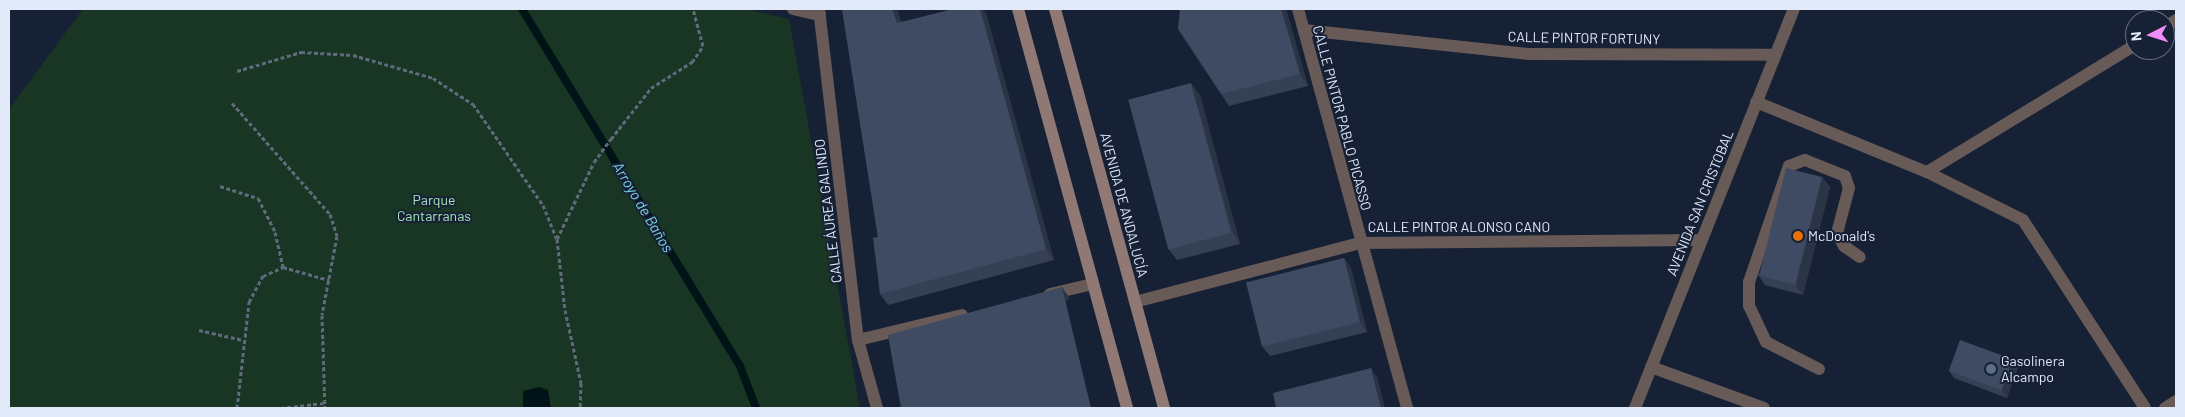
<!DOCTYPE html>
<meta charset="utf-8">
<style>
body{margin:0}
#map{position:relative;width:2185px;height:417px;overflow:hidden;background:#162136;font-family:Barlow,sans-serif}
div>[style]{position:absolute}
.green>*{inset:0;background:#193523}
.water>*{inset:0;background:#001317}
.stream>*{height:8px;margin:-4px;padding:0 4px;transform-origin:4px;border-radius:4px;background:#001317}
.path>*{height:3px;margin-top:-1.5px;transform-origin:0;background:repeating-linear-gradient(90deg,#606a7d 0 4px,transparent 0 6.5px)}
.service>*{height:12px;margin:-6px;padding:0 6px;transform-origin:6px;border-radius:6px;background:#685a56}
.minor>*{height:12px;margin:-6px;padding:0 6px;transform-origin:6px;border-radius:6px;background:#685a56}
.tertiary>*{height:12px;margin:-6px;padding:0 6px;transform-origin:6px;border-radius:6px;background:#685a56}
.secondary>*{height:12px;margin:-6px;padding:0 6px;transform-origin:6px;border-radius:6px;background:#907974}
.wall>*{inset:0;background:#354055}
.shaded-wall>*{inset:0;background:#2b3445;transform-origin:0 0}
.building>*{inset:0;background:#3e4b63;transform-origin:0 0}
.dots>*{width:14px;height:14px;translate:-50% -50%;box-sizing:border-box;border:2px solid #162136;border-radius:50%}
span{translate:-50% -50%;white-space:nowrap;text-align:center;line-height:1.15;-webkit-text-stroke:4px #162136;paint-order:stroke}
.street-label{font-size:14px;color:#e2eaf9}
.park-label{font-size:14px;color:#a4e3b7}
.poi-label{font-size:14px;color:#e2eaf9}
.left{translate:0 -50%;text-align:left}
.water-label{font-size:15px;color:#7bd4e1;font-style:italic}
.frame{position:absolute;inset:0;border:10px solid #e2eaf9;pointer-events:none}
.north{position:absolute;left:2125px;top:10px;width:50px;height:50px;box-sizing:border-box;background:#162136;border:1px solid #687184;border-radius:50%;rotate:265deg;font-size:14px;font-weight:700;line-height:20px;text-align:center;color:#e2eaf9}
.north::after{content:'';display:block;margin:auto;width:18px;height:22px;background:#ee8cf8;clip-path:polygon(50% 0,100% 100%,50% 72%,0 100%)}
</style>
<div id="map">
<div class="green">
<i style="clip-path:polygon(83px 9px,745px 9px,789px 19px,860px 408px,9px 408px,9px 109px)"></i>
</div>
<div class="water">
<i style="clip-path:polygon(539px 387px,548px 390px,551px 408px,523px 408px,523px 391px)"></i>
</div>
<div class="stream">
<i style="left:522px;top:9px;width:418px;rotate:58.6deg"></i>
<i style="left:740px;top:366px;width:45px;rotate:69.1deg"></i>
</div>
<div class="path">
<i style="left:237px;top:71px;width:67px;rotate:-16.5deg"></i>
<i style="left:301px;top:52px;width:52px;rotate:3.3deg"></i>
<i style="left:353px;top:55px;width:83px;rotate:16deg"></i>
<i style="left:433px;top:78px;width:48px;rotate:33deg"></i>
<i style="left:473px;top:104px;width:123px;rotate:55.3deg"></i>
<i style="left:543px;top:205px;width:37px;rotate:68deg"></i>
<i style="left:557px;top:239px;width:71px;rotate:83.6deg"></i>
<i style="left:565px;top:310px;width:75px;rotate:77.6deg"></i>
<i style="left:581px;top:383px;width:25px;rotate:92deg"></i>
<i style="left:232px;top:103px;width:148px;rotate:48.6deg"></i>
<i style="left:330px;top:214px;width:23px;rotate:72deg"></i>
<i style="left:337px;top:236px;width:80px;rotate:100.8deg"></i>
<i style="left:322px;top:315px;width:93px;rotate:88.2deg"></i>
<i style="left:220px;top:186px;width:40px;rotate:18deg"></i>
<i style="left:258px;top:198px;width:38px;rotate:63deg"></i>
<i style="left:275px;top:232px;width:36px;rotate:77deg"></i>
<i style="left:557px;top:239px;width:85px;rotate:-64.3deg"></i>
<i style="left:594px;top:162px;width:29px;rotate:-54deg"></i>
<i style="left:611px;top:139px;width:65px;rotate:-51.9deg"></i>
<i style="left:651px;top:88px;width:49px;rotate:-32.4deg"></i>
<i style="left:692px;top:62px;width:19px;rotate:-55deg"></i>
<i style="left:703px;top:46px;width:38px;rotate:-105deg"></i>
<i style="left:199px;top:330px;width:45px;rotate:12.8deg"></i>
<i style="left:237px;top:408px;width:107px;rotate:-83.5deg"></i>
<i style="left:249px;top:302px;width:30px;rotate:-62deg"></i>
<i style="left:263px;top:276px;width:22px;rotate:-24deg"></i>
<i style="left:283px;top:267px;width:48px;rotate:15.8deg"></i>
<i style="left:281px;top:408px;width:43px;rotate:-6.6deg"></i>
</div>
<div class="service">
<i style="left:793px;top:9px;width:28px;rotate:13deg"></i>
<i style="left:2165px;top:27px;width:13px;rotate:-32deg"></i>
<i style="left:1756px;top:102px;width:185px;rotate:22.3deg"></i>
<i style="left:1927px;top:172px;width:107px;rotate:26.6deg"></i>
<i style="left:2023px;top:220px;width:224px;rotate:57deg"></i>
<i style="left:1927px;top:172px;width:244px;rotate:-31.4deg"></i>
<i style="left:1651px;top:367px;width:120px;rotate:19.9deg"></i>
<i style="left:1819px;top:369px;width:59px;rotate:-153deg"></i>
<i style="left:1766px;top:342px;width:40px;rotate:-115deg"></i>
<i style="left:1749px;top:306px;width:24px;rotate:-90deg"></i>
<i style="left:1749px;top:282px;width:123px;rotate:-71deg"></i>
<i style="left:1789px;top:166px;width:17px;rotate:-21deg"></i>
<i style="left:1805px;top:160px;width:43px;rotate:21.8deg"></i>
<i style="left:1845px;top:176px;width:13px;rotate:72deg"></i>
<i style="left:1849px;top:188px;width:47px;rotate:104.9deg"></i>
<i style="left:1837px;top:233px;width:15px;rotate:62deg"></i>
<i style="left:1844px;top:246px;width:19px;rotate:35deg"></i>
<i style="left:2165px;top:408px;width:13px;rotate:-32deg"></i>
</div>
<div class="minor">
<i style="left:1298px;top:9px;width:414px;rotate:74.7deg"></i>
<i style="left:1304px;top:30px;width:227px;rotate:6.1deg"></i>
<i style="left:1530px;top:54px;width:245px;rotate:0.2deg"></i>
<i style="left:1050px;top:294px;width:44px;rotate:-13.1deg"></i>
<i style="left:1135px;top:302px;width:233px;rotate:-14.7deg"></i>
<i style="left:1360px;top:243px;width:340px;rotate:-0.5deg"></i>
<i style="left:858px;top:340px;width:107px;rotate:-13.5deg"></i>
</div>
<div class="tertiary">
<i style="left:819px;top:9px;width:333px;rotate:83.3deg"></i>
<i style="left:858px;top:340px;width:71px;rotate:74.4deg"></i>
<i style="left:1635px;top:408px;width:430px;rotate:-68.3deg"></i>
</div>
<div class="secondary">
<i style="left:1018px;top:9px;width:414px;rotate:74.7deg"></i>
<i style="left:1055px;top:9px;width:414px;rotate:74.7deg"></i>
</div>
<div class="wall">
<i style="clip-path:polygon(842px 9px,897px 9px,901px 22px,986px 13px,1054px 260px,888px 305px,880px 294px,878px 237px)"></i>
<i style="clip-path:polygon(1286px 9px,1308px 86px,1229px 106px,1221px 94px)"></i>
<i style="clip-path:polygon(1200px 95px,1240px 244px,1177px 260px,1168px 248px)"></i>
<i style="clip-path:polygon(1822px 177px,1830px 187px,1803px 295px,1765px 285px,1758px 275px)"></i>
<i style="clip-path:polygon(1344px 258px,1351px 268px,1367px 332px,1270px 356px,1262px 346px)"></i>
<i style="clip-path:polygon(2013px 359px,2018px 367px,2007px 398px,1954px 378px,1949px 371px)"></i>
</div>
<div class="shaded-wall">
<i style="clip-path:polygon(892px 9px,897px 9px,904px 34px,897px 23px)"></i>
<i style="clip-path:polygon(980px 9px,983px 9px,986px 13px,1054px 260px,1046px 249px)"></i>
<i style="clip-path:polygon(1281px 9px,1286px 9px,1308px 86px,1300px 74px)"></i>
<i style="clip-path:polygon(1191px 83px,1200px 95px,1240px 244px,1232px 232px)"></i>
<i style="clip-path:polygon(1822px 177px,1830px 187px,1803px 295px,1796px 285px)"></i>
<i style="clip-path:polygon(1344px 258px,1351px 268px,1367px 332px,1360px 322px)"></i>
<i style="left:1062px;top:287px;width:14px;height:124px;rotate:56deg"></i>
<i style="clip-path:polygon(2013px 359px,2018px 367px,2007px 398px,2002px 390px)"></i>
<i style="clip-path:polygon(1371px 368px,1378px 379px,1385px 408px,1381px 408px)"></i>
</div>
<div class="building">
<i style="clip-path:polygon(842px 9px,892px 9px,897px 23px,953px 9px,980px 9px,1046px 249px,880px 294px,873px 238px,878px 237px)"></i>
<i style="clip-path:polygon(1180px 9px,1281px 9px,1300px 74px,1221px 94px,1178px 29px)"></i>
<i style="left:1191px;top:83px;width:155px;height:65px;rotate:75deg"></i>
<i style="left:1786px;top:168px;width:37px;height:111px;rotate:14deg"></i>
<i style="left:1344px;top:258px;width:66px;height:101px;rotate:76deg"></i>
<i style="clip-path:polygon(1062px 287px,1091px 408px,901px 408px,888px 335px)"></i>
<i style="left:1960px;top:340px;width:56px;height:33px;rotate:20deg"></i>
<i style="clip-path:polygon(1371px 368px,1381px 408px,1276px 408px,1273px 393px)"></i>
</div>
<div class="dots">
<i style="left:1798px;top:236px;background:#e8710a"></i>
<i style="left:1991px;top:369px;background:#5c6f8a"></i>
</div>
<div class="street-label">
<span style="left:1584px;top:38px;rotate:1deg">CALLE PINTOR FORTUNY</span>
<span style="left:1342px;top:118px;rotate:75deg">CALLE PINTOR PABLO PICASSO</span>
<span style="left:1700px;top:203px;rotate:-68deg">AVENIDA SAN CRISTOBAL</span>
<span style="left:1124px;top:205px;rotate:75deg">AVENIDA DE ANDALUCÍA</span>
<span style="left:828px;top:211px;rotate:-97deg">CALLE ÁUREA GALINDO</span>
<span style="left:1459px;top:227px">CALLE PINTOR ALONSO CANO</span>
</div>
<div class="park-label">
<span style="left:434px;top:208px">Parque<br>Cantarranas</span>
</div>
<div class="poi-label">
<span class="left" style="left:1808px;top:236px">McDonald's</span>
<span class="left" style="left:2001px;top:369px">Gasolinera<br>Alcampo</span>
</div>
<div class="water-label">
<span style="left:643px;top:207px;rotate:59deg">Arroyo de Baños</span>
</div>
<div class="frame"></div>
<div class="north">N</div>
</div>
